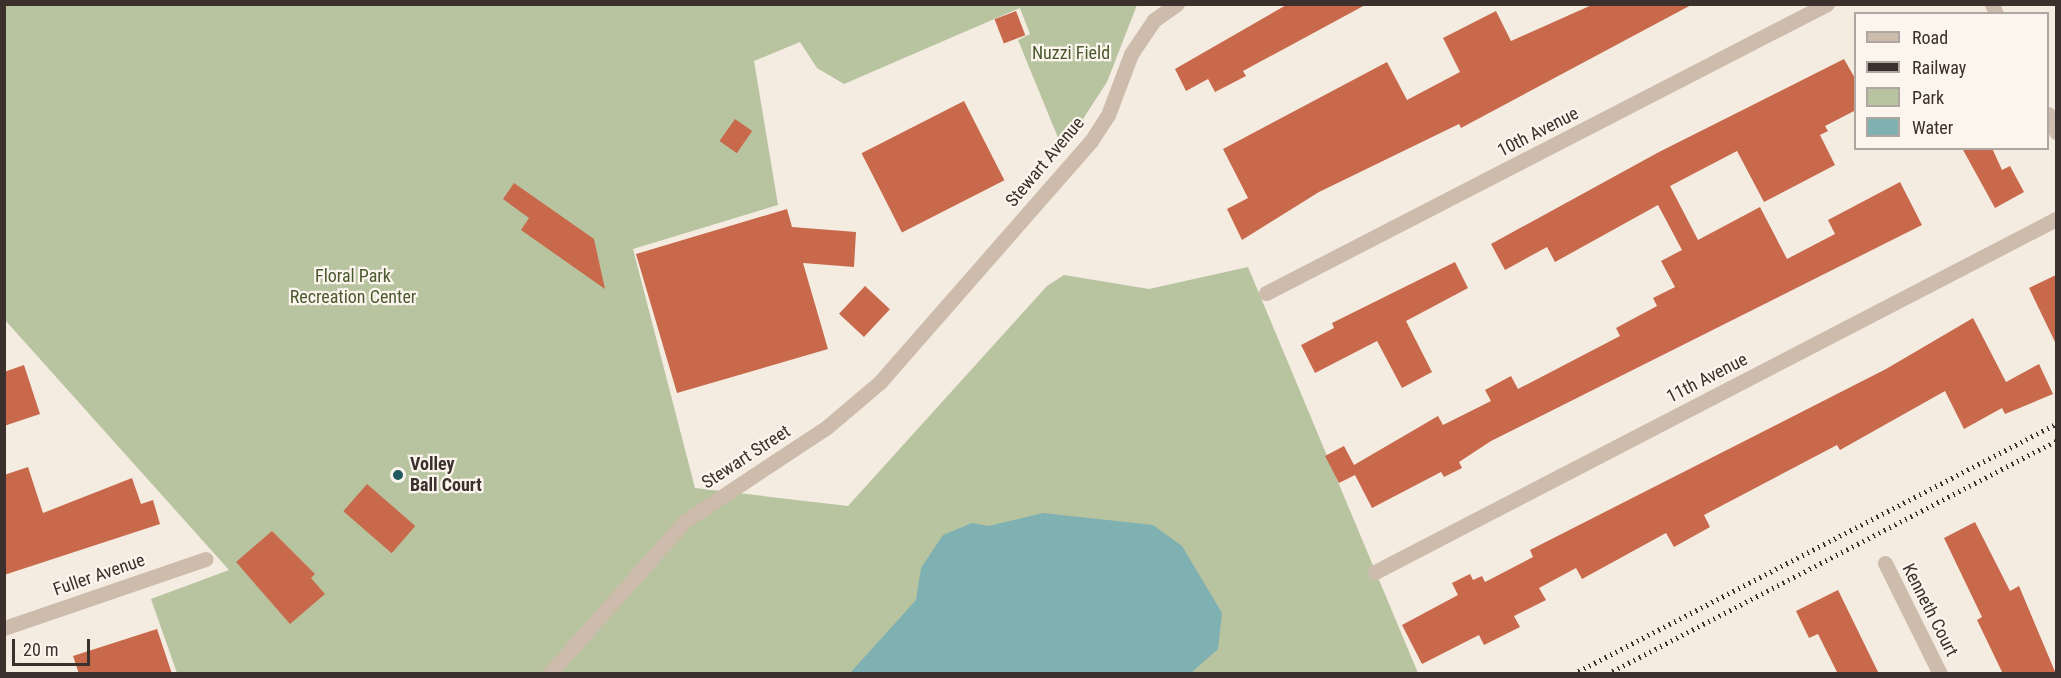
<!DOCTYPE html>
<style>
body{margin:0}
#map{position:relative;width:2061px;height:678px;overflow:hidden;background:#f4ebe1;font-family:"Roboto Condensed",sans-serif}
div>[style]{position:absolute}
.green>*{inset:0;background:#b8c4a0}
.water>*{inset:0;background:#7fb0b2}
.building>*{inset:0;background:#c8694b;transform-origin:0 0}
.street>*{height:15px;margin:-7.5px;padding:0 7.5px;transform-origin:7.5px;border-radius:7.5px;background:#cdbbac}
.rail>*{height:4.5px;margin-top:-2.25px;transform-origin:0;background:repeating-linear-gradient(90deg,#3b302b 0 1.5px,transparent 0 6px)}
.dots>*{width:16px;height:16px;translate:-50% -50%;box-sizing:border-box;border:3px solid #fbf5ee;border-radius:50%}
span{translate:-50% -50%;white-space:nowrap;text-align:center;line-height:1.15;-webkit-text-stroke:4.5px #fbf5ee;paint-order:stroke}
.park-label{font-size:18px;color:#4a5a2e}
.street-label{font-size:18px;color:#3b302b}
.poi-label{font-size:18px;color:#3b302b;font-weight:700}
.left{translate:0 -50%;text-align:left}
.frame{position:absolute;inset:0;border:6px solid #3b302b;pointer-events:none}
.legend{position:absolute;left:1854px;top:12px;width:195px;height:138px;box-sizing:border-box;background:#fbf5ee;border:2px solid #aea6a0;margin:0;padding:8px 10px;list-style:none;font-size:18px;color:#3b302b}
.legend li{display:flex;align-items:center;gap:12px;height:30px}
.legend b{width:30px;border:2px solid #aea6a0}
.scale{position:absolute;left:12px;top:639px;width:78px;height:27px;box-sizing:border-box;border:3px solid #3b302b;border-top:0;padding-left:8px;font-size:18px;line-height:21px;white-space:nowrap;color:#3b302b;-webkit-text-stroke:4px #fbf5ee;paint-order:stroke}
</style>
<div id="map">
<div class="green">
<i style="clip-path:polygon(4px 5px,1137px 5px,1107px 82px,1063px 150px,1018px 40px,1030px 34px,1020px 8px,844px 84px,817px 68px,800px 42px,754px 61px,778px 205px,633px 249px,695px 488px,848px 506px,1047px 286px,1064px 275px,1149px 289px,1248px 267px,1418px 673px,177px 673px,151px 599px,229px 570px,5px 320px)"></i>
</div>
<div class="water">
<i style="clip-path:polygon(1043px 513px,1153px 525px,1182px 546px,1222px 613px,1218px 649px,1191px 673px,850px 673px,916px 600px,921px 568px,943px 535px,972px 523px,989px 526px)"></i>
</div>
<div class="building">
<i style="clip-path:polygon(1288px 4px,1367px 4px,1243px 71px,1246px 76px,1215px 92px,1208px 79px,1186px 91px,1175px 69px)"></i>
<i style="clip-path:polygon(1594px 4px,1693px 4px,1461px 128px,1459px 124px,1319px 192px,1242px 240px,1227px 209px,1248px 198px,1223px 149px,1387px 62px,1407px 100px,1460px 72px,1443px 38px,1496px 11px,1511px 41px)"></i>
<i style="left:1016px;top:11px;width:26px;height:23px;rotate:69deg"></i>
<i style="clip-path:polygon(1844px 59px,1856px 80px,1856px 110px,1825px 126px,1828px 131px,1820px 135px,1835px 165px,1764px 202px,1737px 151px,1670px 186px,1698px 240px,1760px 207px,1787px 259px,1835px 234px,1828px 220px,1900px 182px,1922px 225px,1491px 441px,1459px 462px,1462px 468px,1444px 477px,1441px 472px,1372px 508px,1355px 475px,1339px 483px,1325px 456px,1344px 446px,1354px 465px,1438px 416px,1443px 425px,1491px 401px,1485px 390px,1511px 376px,1518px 389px,1620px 336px,1616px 328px,1657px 306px,1653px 298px,1675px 287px,1661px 261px,1682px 250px,1658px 205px,1555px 262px,1547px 247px,1505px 270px,1491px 244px,1659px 152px)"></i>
<i style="left:964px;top:101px;width:89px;height:115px;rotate:63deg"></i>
<i style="left:735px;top:119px;width:21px;height:27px;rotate:35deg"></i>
<i style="clip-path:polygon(1962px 148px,1992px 148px,2002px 170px,2010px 166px,2024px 192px,1995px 208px)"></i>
<i style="clip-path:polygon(514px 183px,594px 239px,605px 289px,521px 230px,529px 218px,503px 199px)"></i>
<i style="clip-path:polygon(787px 209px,792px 227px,856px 232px,854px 267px,803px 263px,828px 349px,677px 393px,636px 254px)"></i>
<i style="clip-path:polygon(1455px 262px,1468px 288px,1406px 321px,1432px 372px,1402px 388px,1377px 341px,1315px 373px,1301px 345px,1334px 328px,1332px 323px)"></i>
<i style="clip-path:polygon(2056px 275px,2056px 344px,2029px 288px)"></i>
<i style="left:865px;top:286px;width:34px;height:38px;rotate:43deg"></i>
<i style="clip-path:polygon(1973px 318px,2006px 382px,2039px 364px,2053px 394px,2005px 414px,2002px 408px,1964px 429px,1945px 391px,1840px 450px,1837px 445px,1704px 515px,1710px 527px,1674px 547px,1666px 533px,1582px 579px,1576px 568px,1539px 588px,1546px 600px,1514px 616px,1520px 627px,1484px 645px,1479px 635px,1422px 664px,1402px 625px,1458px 595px,1452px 583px,1470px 574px,1473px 580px,1482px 576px,1485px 582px,1533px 557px,1530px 550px,1886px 369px)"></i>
<i style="clip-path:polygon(24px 365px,40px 414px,4px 426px,4px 372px)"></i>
<i style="clip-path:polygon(28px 467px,43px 513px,132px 478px,141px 504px,153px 500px,160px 524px,4px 575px,4px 475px)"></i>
<i style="left:367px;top:484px;width:64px;height:36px;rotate:41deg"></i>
<i style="clip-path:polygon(1975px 522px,2010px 591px,2019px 586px,2056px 674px,2003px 674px,1977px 620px,1982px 617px,1944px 538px)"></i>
<i style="clip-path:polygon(272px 531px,315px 574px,311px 578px,325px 594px,290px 624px,236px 562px)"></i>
<i style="clip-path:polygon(1838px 590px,1879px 674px,1838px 674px,1818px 634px,1809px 638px,1796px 611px)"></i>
<i style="clip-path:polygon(157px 629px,172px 674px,79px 674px,73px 656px)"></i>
</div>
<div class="street">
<i style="left:1992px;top:4px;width:11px;rotate:68deg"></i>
<i style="left:2048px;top:114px;width:20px;rotate:66deg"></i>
<i style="left:1266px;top:293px;width:631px;rotate:-27.26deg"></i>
<i style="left:1885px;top:563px;width:124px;rotate:63.6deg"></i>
<i style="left:1375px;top:572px;width:767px;rotate:-27.4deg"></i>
<i style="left:4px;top:628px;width:213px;rotate:-18.9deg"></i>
<i style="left:549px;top:674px;width:205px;rotate:-48.4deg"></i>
<i style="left:685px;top:521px;width:170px;rotate:-33.5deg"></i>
<i style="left:827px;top:427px;width:70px;rotate:-40.3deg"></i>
<i style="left:880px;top:382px;width:320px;rotate:-48.8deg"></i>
<i style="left:1091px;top:141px;width:31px;rotate:-57deg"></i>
<i style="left:1108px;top:115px;width:65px;rotate:-69.3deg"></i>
<i style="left:1131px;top:54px;width:41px;rotate:-55.9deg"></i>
<i style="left:1154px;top:20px;width:28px;rotate:-35deg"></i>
</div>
<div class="rail">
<i style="left:1573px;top:674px;width:544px;rotate:-27.37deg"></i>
<i style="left:1607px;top:674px;width:506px;rotate:-27.43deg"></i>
</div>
<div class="dots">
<i style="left:398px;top:475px;background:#1f5a5e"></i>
</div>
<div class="park-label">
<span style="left:1071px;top:53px">Nuzzi Field</span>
<span style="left:353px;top:287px">Floral Park<br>Recreation Center</span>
</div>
<div class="street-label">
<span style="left:1538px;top:132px;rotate:-27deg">10th Avenue</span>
<span style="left:1045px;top:162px;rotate:-50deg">Stewart Avenue</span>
<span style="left:1707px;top:378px;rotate:-27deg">11th Avenue</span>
<span style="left:746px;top:457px;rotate:-33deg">Stewart Street</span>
<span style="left:99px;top:575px;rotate:-19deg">Fuller Avenue</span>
<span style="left:1930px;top:610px;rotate:63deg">Kenneth Court</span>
</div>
<div class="poi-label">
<span class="left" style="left:410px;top:475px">Volley<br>Ball Court</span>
</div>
<div class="frame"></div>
<ul class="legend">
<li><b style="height:8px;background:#cdbbac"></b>Road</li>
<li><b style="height:8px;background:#3b302b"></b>Railway</li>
<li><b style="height:16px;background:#b8c4a0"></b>Park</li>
<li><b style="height:16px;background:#7fb0b2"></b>Water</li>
</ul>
<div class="scale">20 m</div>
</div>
